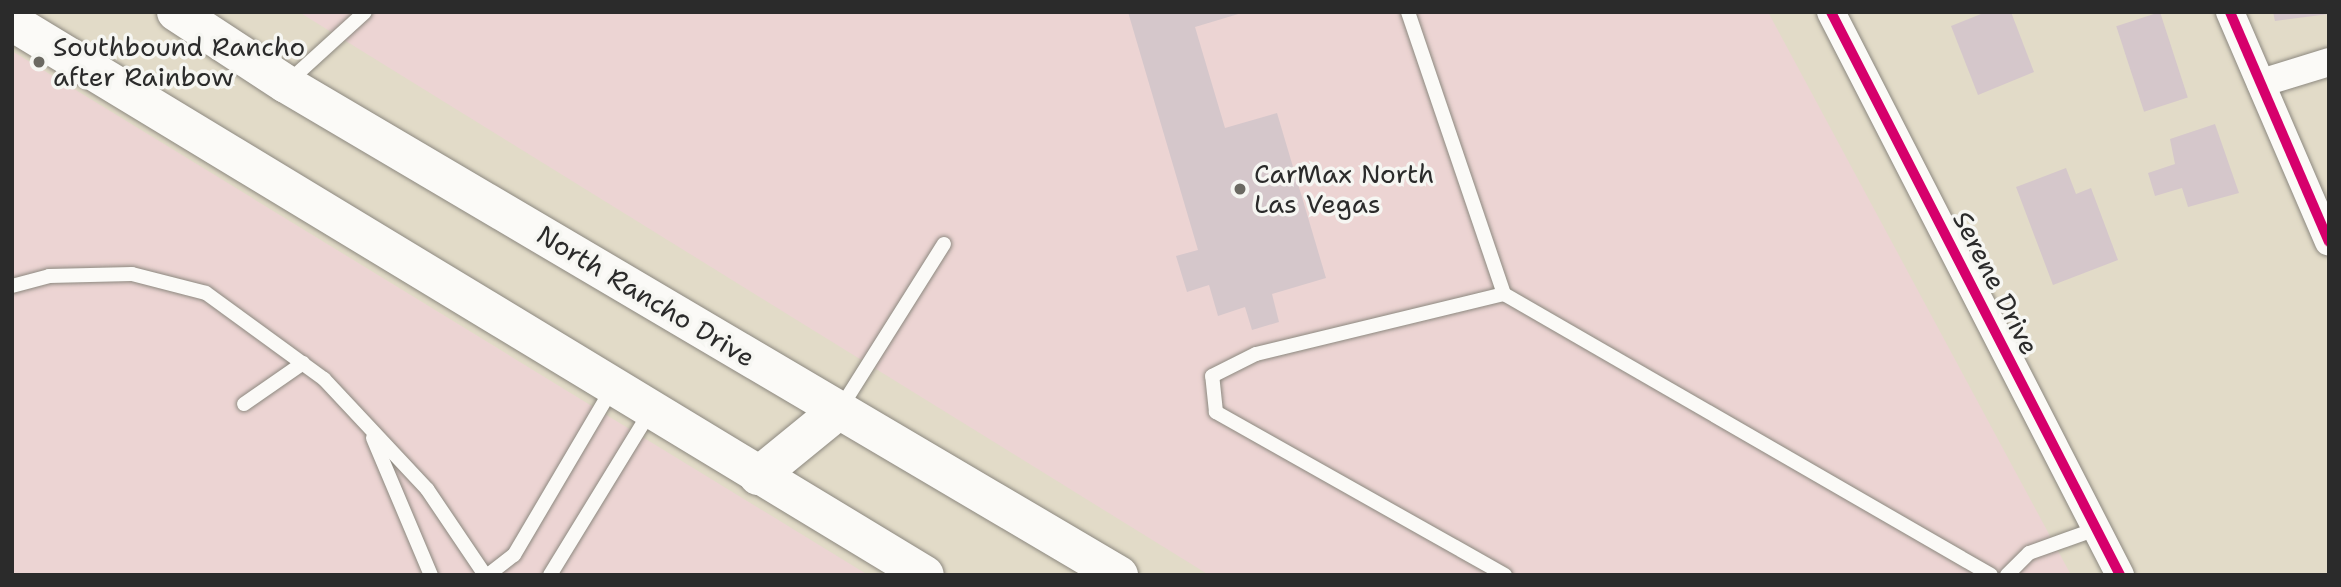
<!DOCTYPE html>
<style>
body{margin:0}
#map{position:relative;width:2341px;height:587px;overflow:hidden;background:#e2dbc8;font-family:"Shantell Sans",sans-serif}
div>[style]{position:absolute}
.built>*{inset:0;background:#ecd4d3}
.building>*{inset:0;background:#d5c7cb;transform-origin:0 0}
.roads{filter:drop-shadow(0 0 2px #8c887f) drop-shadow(0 0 2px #8c887f)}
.service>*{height:14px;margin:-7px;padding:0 7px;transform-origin:7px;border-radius:7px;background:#fbfaf7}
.minor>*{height:28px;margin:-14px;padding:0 14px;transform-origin:14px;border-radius:14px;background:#fbfaf7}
.primary>*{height:38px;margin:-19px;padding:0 19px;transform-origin:19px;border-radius:19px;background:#fbfaf7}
.cycleway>*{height:10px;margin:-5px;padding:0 5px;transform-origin:5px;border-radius:5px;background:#d6006c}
.dots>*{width:19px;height:19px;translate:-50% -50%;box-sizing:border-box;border:4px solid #f6f6f2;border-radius:50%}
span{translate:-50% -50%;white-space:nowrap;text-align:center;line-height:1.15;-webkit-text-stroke:7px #f6f6f2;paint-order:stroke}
.poi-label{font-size:26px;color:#2b2b2b}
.left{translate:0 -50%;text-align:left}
.street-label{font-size:26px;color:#2b2b2b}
.frame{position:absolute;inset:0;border:14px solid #2b2b2b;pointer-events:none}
</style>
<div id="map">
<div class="built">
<i style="clip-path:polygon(299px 12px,1768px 12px,2071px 575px,1209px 575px)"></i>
<i style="clip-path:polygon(12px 51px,868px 575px,12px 575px)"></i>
</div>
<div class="building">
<i style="clip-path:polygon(1128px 12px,1245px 12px,1195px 27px,1225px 128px,1277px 113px,1326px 278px,1272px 294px,1279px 322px,1252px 330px,1245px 307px,1218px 316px,1209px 285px,1187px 292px,1176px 256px,1198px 250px)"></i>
<i style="clip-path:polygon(1986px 12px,2011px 12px,2034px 72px,1978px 95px,1951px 26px)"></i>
<i style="left:2160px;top:12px;width:90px;height:46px;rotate:72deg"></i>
<i style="clip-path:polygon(2273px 12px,2329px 12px,2329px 14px,2275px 21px)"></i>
<i style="clip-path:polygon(2215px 124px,2239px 193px,2188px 207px,2182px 188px,2155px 196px,2148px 173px,2175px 164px,2170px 139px)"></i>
<i style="clip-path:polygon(2066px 168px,2076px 194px,2091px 188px,2118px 260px,2053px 285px,2016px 187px)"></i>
</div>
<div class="roads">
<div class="service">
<i style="left:1408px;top:12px;width:298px;rotate:71.2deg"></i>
<i style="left:287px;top:83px;width:105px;rotate:-42.3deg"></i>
<i style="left:12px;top:286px;width:38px;rotate:-15deg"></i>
<i style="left:49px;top:276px;width:83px;rotate:-1.4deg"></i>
<i style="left:132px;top:274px;width:76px;rotate:14.4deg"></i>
<i style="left:206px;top:293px;width:146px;rotate:36.1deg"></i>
<i style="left:324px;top:379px;width:151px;rotate:46.9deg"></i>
<i style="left:427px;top:489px;width:104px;rotate:56deg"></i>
<i style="left:244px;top:404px;width:72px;rotate:-34.8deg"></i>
<i style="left:840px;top:409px;width:195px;rotate:-57.8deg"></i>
<i style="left:373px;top:438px;width:149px;rotate:67.1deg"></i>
<i style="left:488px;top:575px;width:33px;rotate:-38deg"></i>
<i style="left:514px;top:555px;width:191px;rotate:-59.5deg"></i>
<i style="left:550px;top:575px;width:191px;rotate:-58.5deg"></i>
<i style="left:1505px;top:575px;width:332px;rotate:-150.6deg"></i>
<i style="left:1216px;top:412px;width:36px;rotate:-96deg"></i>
<i style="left:1212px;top:376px;width:49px;rotate:-26.6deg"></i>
<i style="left:1256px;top:354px;width:255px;rotate:-13.6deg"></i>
<i style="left:1504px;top:294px;width:562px;rotate:29.99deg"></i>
<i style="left:2007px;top:575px;width:31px;rotate:-45deg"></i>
<i style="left:2029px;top:553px;width:71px;rotate:-19.7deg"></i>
</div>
<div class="minor">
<i style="left:1831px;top:12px;width:633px;rotate:62.83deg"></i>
<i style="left:2230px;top:12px;width:250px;rotate:66.7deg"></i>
<i style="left:2261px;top:83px;width:71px;rotate:-17.2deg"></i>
</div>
<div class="primary">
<i style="left:176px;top:12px;width:131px;rotate:33.2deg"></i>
<i style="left:286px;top:84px;width:967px;rotate:30.52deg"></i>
<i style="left:12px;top:22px;width:1067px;rotate:31.2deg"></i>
<i style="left:758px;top:476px;width:104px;rotate:-39.2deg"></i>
</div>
</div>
<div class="cycleway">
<i style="left:1831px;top:12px;width:633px;rotate:62.83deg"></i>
<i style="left:2230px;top:12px;width:250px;rotate:66.7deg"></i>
</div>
<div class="dots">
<i style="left:39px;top:62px;background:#6b6962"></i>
<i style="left:1240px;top:189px;background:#6b6962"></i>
</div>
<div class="poi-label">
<span class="left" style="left:53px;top:62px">Southbound Rancho<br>after Rainbow</span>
<span class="left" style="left:1254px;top:189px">CarMax North<br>Las Vegas</span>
</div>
<div class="street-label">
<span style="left:1996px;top:283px;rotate:63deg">Serene Drive</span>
<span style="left:646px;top:296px;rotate:31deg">North Rancho Drive</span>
</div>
<div class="frame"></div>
</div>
